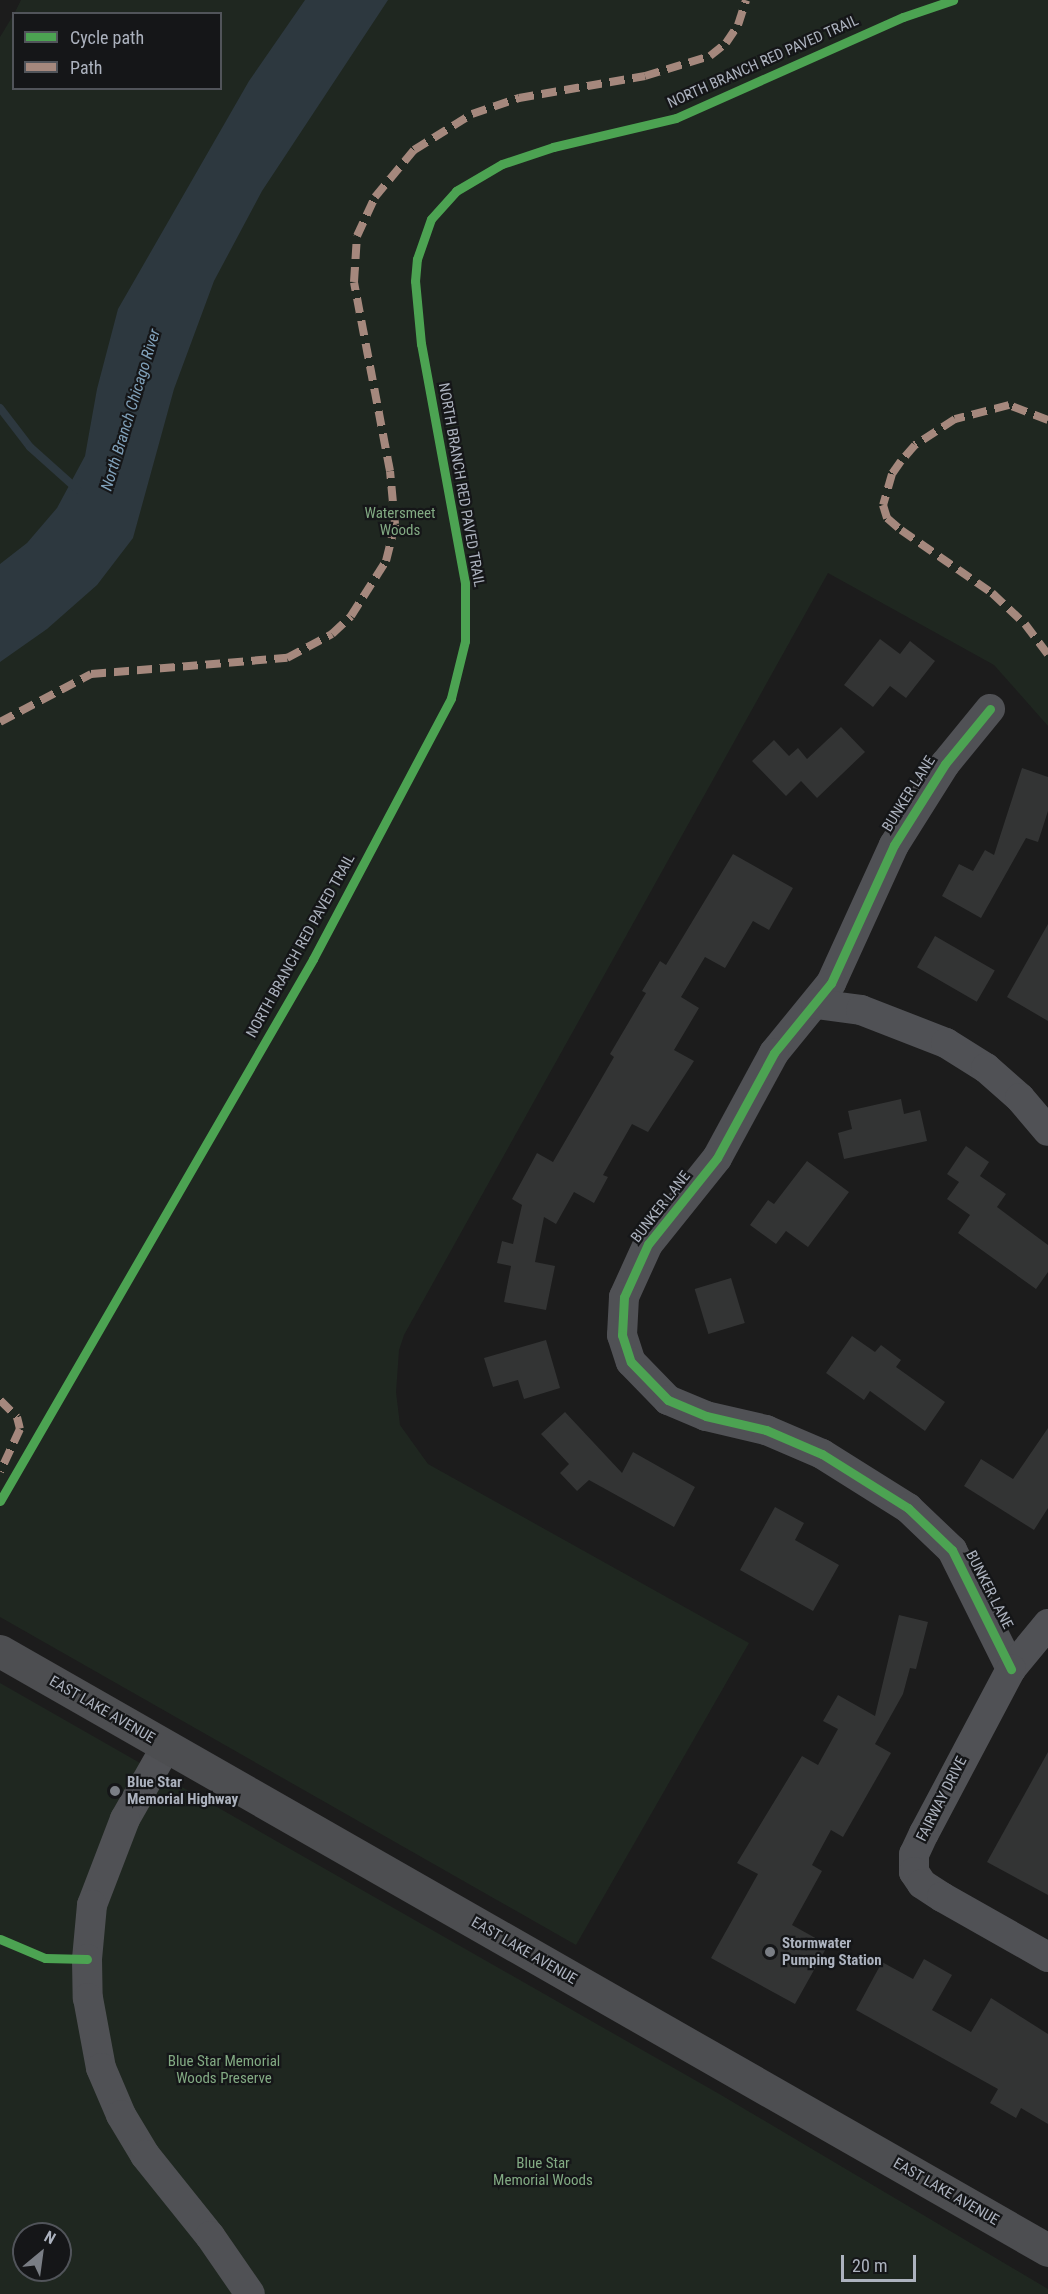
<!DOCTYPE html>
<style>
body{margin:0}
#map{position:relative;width:1048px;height:2294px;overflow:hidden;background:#1c1c1c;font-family:"Roboto Condensed",sans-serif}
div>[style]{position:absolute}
.green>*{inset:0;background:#1f2720}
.water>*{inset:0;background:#2d383f}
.stream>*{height:8px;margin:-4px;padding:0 4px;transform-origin:4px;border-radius:4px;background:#2d383f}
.building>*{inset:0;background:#333434;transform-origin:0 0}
.minor>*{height:30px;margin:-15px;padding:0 15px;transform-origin:15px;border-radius:15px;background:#505155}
.major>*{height:33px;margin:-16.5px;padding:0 16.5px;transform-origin:16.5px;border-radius:16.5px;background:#4d4e51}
.quiet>*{height:8px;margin-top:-4px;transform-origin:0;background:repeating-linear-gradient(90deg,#a5887d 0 15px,transparent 0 23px)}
.cycleway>*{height:9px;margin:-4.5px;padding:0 4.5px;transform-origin:4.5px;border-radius:4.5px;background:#4ca352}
.dots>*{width:16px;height:16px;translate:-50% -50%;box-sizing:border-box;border:3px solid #151618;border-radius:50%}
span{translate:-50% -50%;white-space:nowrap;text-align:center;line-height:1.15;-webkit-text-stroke:4.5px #151618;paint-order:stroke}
.street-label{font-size:15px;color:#acb2be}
.park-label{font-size:15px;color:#82aa83}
.poi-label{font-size:15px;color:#acb2be;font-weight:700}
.left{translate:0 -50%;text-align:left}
.water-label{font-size:16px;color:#81a2bb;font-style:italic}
.legend{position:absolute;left:12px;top:12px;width:210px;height:78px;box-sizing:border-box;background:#151618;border:2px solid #51545a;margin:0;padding:8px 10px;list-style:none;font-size:18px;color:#acb2be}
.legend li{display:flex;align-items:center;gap:12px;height:30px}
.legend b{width:30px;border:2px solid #51545a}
.north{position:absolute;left:12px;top:2222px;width:60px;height:60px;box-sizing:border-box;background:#151618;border:2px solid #51545a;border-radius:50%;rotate:29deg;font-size:16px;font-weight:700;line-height:24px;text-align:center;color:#acb2be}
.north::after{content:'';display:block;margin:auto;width:21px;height:27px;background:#7a7e85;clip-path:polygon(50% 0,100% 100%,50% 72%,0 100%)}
.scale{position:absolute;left:841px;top:2255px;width:75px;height:27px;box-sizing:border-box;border:3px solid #acb2be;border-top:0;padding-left:8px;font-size:18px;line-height:21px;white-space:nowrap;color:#acb2be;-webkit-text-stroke:4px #151618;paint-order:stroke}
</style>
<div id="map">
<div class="green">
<i style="clip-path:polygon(21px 0,1048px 0,1048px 726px,994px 665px,828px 573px,404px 1335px,399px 1350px,396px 1392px,400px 1425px,428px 1464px,749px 1643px,576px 1945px,0 1617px,0 37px,14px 14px,14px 88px,220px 88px,220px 14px,14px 14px)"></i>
<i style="clip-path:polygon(evenodd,0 1683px,721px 2095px,1048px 2289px,1048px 2294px,0 2294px,0 1683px,24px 2234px,60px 2234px,60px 2270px,24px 2270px,24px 2234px)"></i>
</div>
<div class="water">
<i style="clip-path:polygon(305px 0,388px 0,262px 191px,214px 281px,174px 389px,133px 538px,97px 585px,47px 629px,0 662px,0 564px,27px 543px,57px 508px,85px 456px,97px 389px,118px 309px,249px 81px)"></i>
</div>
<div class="stream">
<i style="left:0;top:408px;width:49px;rotate:52.4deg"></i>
<i style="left:30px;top:447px;width:63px;rotate:41.8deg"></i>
</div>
<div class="building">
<i style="clip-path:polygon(880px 639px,900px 654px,910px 641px,935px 661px,906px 698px,890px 686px,873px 707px,844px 685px)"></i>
<i style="clip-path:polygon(841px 727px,865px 752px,817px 798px,801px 781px,786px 796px,752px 761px,774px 740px,789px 756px,798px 748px,807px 759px)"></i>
<i style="clip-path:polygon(1022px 768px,1048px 777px,1048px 811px,1038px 842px,1026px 838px,981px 918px,942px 896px,959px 864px,973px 871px,985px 850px,994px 855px)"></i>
<i style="clip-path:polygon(733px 854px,793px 888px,769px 930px,753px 921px,725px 968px,705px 957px,681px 997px,699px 1008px,674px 1050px,694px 1061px,648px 1132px,632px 1124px,603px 1175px,608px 1177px,594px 1203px,574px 1192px,556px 1224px,544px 1217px,535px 1262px,555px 1266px,546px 1310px,504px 1302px,511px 1266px,497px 1263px,502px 1241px,513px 1244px,522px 1205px,512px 1199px,537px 1153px,553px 1162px,614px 1057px,610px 1054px,646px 993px,642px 991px,660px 961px,666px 965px)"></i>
<i style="clip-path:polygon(1048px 924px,1048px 1021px,1007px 997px)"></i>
<i style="left:935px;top:936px;width:69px;height:36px;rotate:30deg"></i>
<i style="clip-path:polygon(901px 1099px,904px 1114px,920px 1110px,927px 1141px,844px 1159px,838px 1133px,852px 1129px,848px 1111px)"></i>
<i style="clip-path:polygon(966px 1146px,989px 1162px,980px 1176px,1006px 1194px,997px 1207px,1048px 1245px,1048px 1272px,1036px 1289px,958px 1233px,970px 1215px,947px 1199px,959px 1182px,947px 1174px)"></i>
<i style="clip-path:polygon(807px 1161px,849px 1192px,808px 1247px,786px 1231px,776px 1244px,750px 1225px,768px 1200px,774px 1204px)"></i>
<i style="left:731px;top:1278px;width:47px;height:38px;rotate:73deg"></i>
<i style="clip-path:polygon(852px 1336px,875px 1352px,881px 1345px,901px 1360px,896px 1367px,945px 1402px,925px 1431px,870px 1391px,864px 1400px,826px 1373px)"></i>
<i style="clip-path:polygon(546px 1340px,560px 1388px,524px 1399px,518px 1380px,493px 1387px,484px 1358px)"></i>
<i style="clip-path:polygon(565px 1412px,622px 1473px,633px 1452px,695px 1487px,674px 1527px,589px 1480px,577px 1491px,560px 1473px,569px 1464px,541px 1434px)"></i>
<i style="clip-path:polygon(1048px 1428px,1048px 1508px,1034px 1530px,964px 1486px,981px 1459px,1013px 1479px)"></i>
<i style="clip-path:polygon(775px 1507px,804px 1523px,795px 1540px,839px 1565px,813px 1611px,740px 1570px)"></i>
<i style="clip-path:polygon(899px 1615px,928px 1622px,916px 1669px,910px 1668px,903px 1694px,875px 1744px,891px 1753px,843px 1837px,831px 1830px,812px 1865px,822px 1871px,792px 1925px,828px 1945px,795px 2004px,711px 1958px,758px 1874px,737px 1863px,802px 1756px,818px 1765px,838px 1729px,823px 1721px,838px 1695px,875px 1716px)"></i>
<i style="clip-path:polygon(1048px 1752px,1048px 1895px,987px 1862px)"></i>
<i style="clip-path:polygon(924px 1959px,952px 1975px,932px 2010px,971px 2032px,991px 1998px,1048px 2034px,1048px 2124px,1021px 2108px,1016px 2118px,990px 2103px,998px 2089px,856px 2010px,882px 1962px,913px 1979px)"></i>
</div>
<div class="minor">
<i style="left:990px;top:709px;width:71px;rotate:129.3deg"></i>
<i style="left:945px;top:764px;width:96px;rotate:122.2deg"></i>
<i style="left:894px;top:845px;width:152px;rotate:114.5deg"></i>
<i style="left:831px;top:983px;width:90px;rotate:129.2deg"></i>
<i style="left:774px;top:1053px;width:119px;rotate:118.5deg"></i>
<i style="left:717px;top:1158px;width:110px;rotate:128.7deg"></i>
<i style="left:648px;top:1244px;width:58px;rotate:114.4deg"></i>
<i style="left:624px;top:1297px;width:38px;rotate:93deg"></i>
<i style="left:622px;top:1335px;width:28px;rotate:72deg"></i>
<i style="left:631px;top:1362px;width:53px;rotate:45.8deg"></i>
<i style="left:668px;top:1400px;width:41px;rotate:22.8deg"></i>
<i style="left:706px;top:1416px;width:62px;rotate:13.1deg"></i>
<i style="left:766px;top:1430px;width:61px;rotate:23.2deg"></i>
<i style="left:822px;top:1454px;width:102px;rotate:32.1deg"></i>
<i style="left:908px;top:1508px;width:61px;rotate:43.7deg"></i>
<i style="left:952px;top:1550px;width:133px;rotate:63.6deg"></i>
<i style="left:816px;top:1004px;width:45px;rotate:7.6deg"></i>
<i style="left:861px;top:1010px;width:91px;rotate:21.2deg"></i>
<i style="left:946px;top:1043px;width:47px;rotate:32deg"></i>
<i style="left:986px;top:1068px;width:45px;rotate:41.4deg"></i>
<i style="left:1020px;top:1098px;width:43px;rotate:49.7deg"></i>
<i style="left:1048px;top:1624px;width:58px;rotate:129.4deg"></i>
<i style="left:1011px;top:1669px;width:186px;rotate:117.9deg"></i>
<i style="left:924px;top:1833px;width:23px;rotate:115deg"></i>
<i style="left:914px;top:1854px;width:18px;rotate:90deg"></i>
<i style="left:914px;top:1872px;width:14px;rotate:56deg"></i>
<i style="left:922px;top:1884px;width:24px;rotate:33deg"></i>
<i style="left:942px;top:1897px;width:122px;rotate:29.5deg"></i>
<i style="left:166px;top:1747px;width:83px;rotate:119.7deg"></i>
<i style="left:125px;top:1819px;width:92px;rotate:111deg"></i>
<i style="left:92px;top:1905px;width:54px;rotate:95.3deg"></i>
<i style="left:87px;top:1959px;width:39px;rotate:89deg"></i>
<i style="left:88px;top:1998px;width:71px;rotate:79.5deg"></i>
<i style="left:101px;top:2068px;width:51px;rotate:66.9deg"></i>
<i style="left:121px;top:2115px;width:47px;rotate:59deg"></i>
<i style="left:145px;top:2155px;width:104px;rotate:51.3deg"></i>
<i style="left:210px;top:2236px;width:70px;rotate:55.4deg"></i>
</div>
<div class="major">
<i style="left:0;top:1651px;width:1207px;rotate:29.75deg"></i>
</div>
<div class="quiet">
<i style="left:1048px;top:420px;width:42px;rotate:-159deg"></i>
<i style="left:1009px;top:405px;width:56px;rotate:165.5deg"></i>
<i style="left:955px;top:419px;width:48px;rotate:147deg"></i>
<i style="left:915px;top:445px;width:21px;rotate:131deg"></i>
<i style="left:901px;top:461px;width:16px;rotate:125deg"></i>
<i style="left:892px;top:474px;width:32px;rotate:106deg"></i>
<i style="left:883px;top:505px;width:14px;rotate:73deg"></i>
<i style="left:887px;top:518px;width:18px;rotate:41deg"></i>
<i style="left:901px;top:530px;width:111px;rotate:34.7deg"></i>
<i style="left:992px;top:593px;width:45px;rotate:43.2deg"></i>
<i style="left:1025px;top:624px;width:38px;rotate:53deg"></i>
<i style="left:0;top:722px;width:103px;rotate:-27.8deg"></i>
<i style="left:91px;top:674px;width:197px;rotate:-4.7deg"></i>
<i style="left:287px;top:658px;width:51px;rotate:-28.1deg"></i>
<i style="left:332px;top:634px;width:26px;rotate:-43deg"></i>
<i style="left:351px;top:616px;width:65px;rotate:-57.5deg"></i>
<i style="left:386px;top:561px;width:38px;rotate:-76deg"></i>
<i style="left:395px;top:524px;width:53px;rotate:-95.4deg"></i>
<i style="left:390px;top:471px;width:192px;rotate:-100.8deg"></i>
<i style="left:354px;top:282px;width:46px;rotate:-86.3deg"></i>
<i style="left:357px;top:236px;width:43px;rotate:-65.2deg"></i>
<i style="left:375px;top:197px;width:61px;rotate:-50.3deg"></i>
<i style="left:414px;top:150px;width:68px;rotate:-31.8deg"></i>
<i style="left:472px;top:114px;width:50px;rotate:-18.8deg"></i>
<i style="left:519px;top:98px;width:128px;rotate:-9.9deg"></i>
<i style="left:645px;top:76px;width:68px;rotate:-17.1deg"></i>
<i style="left:710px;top:56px;width:21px;rotate:-39deg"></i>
<i style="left:726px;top:43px;width:22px;rotate:-56deg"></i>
<i style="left:738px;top:25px;width:26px;rotate:-72deg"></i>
<i style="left:0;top:1400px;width:24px;rotate:45deg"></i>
<i style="left:17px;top:1417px;width:12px;rotate:76deg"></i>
<i style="left:20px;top:1429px;width:47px;rotate:114.9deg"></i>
</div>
<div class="cycleway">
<i style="left:990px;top:709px;width:71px;rotate:129.3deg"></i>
<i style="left:945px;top:764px;width:96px;rotate:122.2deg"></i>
<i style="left:894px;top:845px;width:152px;rotate:114.5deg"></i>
<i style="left:831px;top:983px;width:90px;rotate:129.2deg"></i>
<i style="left:774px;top:1053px;width:119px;rotate:118.5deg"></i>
<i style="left:717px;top:1158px;width:110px;rotate:128.7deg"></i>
<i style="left:648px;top:1244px;width:58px;rotate:114.4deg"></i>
<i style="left:624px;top:1297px;width:38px;rotate:93deg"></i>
<i style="left:622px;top:1335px;width:28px;rotate:72deg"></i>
<i style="left:631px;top:1362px;width:53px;rotate:45.8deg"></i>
<i style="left:668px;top:1400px;width:41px;rotate:22.8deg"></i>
<i style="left:706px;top:1416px;width:62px;rotate:13.1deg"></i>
<i style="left:766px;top:1430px;width:61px;rotate:23.2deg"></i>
<i style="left:822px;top:1454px;width:102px;rotate:32.1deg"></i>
<i style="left:908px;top:1508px;width:61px;rotate:43.7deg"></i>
<i style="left:952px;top:1550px;width:133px;rotate:63.6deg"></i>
<i style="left:0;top:1501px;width:626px;rotate:-59.99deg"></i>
<i style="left:313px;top:959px;width:295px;rotate:-62.1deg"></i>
<i style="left:451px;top:698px;width:59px;rotate:-76.2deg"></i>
<i style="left:465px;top:641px;width:58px;rotate:-90deg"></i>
<i style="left:465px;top:583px;width:243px;rotate:-100.4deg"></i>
<i style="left:421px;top:344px;width:63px;rotate:-95.4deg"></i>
<i style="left:415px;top:281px;width:22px;rotate:-85deg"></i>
<i style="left:417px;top:259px;width:42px;rotate:-70.7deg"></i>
<i style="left:431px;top:219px;width:38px;rotate:-48deg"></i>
<i style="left:456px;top:191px;width:53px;rotate:-30.4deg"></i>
<i style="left:502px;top:164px;width:54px;rotate:-18.4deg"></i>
<i style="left:553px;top:147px;width:126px;rotate:-13.3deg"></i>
<i style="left:676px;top:118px;width:248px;rotate:-24deg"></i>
<i style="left:903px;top:17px;width:53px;rotate:-18.8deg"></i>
<i style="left:0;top:1939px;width:49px;rotate:22.9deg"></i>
<i style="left:45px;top:1958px;width:42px;rotate:1.4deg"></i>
</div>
<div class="dots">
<i style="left:115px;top:1791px;background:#7a7e85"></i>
<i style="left:770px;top:1952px;background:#7a7e85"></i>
</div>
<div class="street-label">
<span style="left:763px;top:62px;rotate:-24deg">NORTH BRANCH RED PAVED TRAIL</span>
<span style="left:461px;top:485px;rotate:80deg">NORTH BRANCH RED PAVED TRAIL</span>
<span style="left:909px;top:794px;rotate:-58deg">BUNKER LANE</span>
<span style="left:301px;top:946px;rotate:-61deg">NORTH BRANCH RED PAVED TRAIL</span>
<span style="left:661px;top:1207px;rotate:-52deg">BUNKER LANE</span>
<span style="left:989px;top:1590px;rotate:63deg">BUNKER LANE</span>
<span style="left:102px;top:1710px;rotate:30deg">EAST LAKE AVENUE</span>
<span style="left:942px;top:1799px;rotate:-63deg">FAIRWAY DRIVE</span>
<span style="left:524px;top:1951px;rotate:30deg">EAST LAKE AVENUE</span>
<span style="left:946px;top:2192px;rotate:30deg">EAST LAKE AVENUE</span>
</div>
<div class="park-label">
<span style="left:400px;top:522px">Watersmeet<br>Woods</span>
<span style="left:224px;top:2070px">Blue Star Memorial<br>Woods Preserve</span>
<span style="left:543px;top:2172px">Blue Star<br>Memorial Woods</span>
</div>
<div class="poi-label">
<span class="left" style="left:127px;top:1791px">Blue Star<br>Memorial Highway</span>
<span class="left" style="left:782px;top:1952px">Stormwater<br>Pumping Station</span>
</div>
<div class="water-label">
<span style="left:131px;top:410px;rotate:-73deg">North Branch Chicago River</span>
</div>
<ul class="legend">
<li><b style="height:8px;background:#4ca352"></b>Cycle path</li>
<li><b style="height:8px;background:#a5887d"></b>Path</li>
</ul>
<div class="north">N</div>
<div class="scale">20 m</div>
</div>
